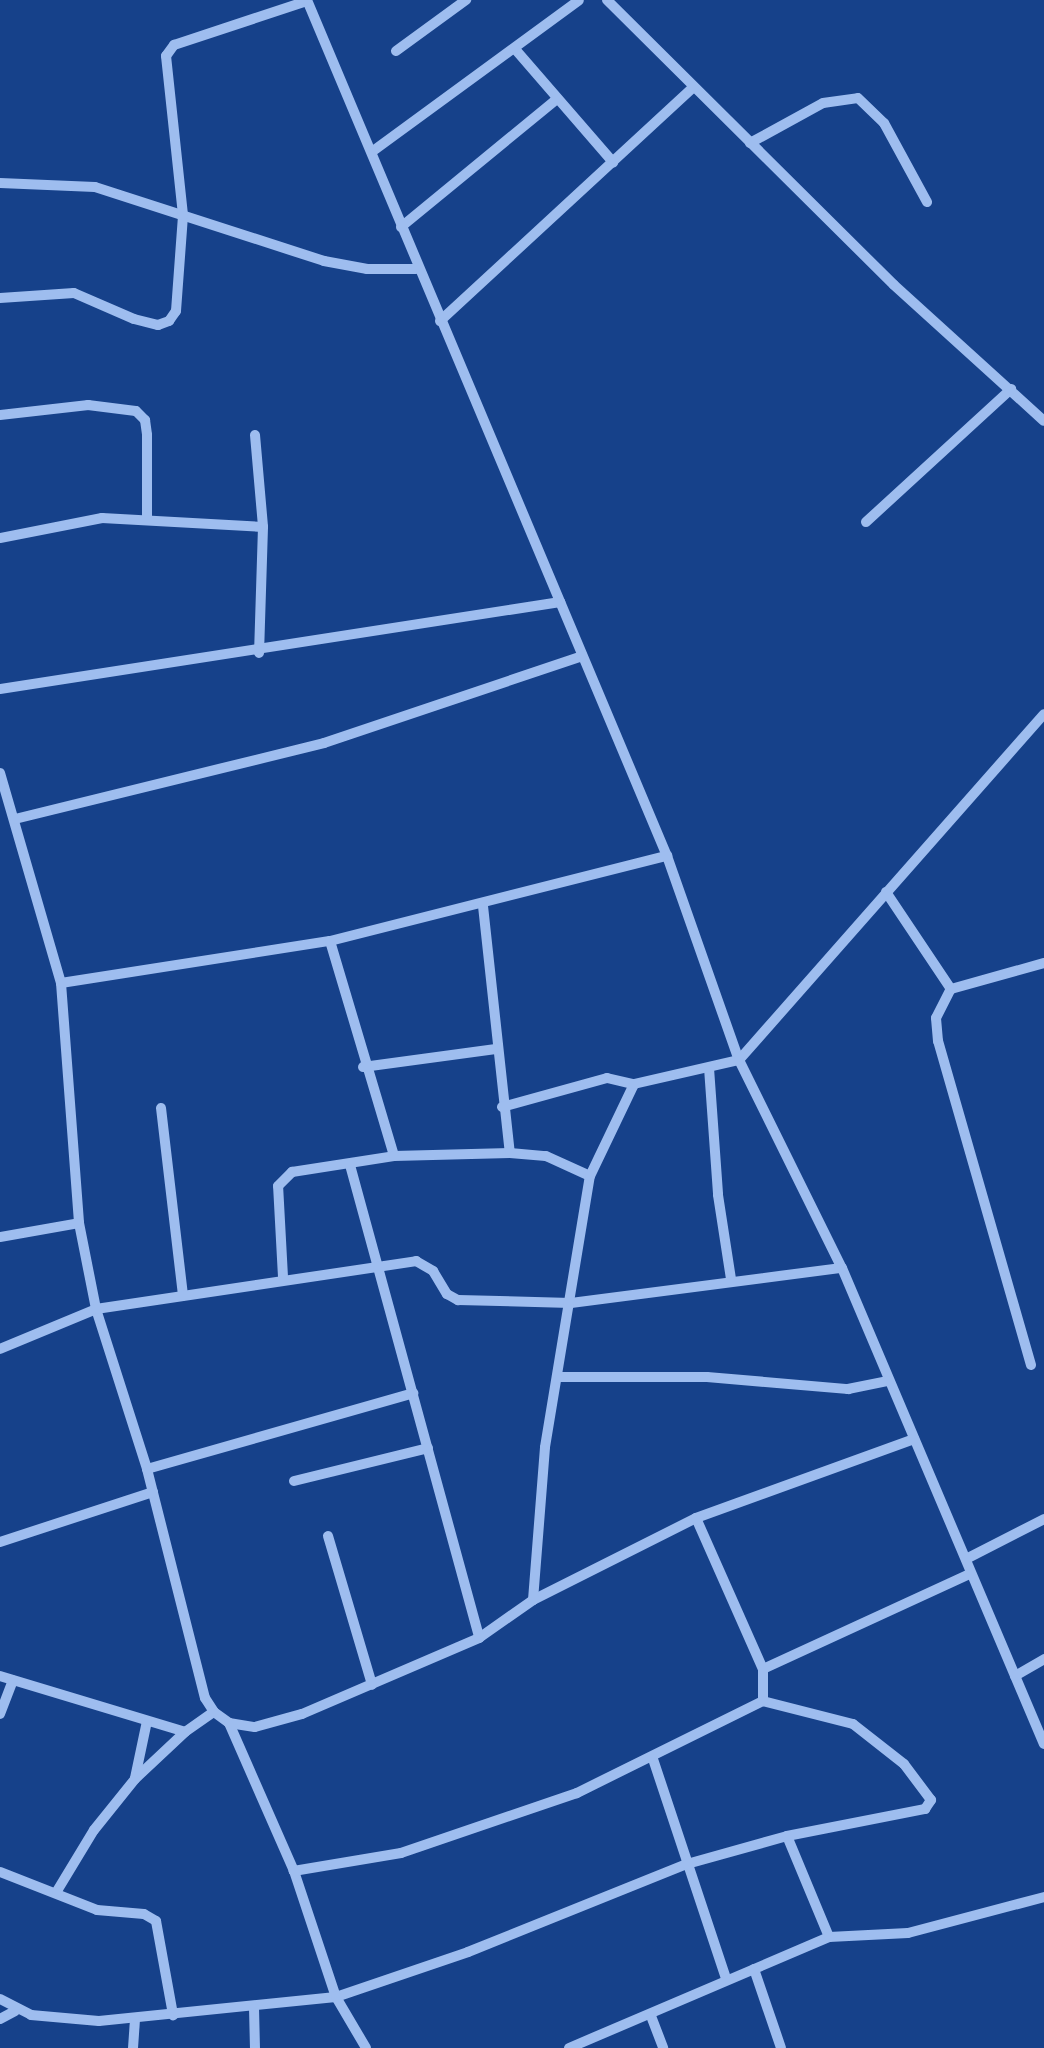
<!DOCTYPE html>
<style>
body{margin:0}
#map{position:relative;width:1044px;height:2048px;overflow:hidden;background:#16418a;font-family:"Asap Condensed",sans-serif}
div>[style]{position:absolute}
.minor>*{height:10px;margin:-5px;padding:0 5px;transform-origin:5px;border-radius:5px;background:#9ebdef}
span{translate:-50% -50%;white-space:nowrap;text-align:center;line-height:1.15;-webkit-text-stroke:5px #16418a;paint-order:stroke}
</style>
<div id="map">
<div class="minor">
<i style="left:307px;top:0;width:929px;rotate:67.19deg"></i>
<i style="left:667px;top:856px;width:216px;rotate:70.6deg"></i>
<i style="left:739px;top:1060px;width:232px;rotate:63.7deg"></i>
<i style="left:842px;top:1268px;width:517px;rotate:67.01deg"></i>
<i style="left:607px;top:0;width:404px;rotate:44.8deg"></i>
<i style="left:894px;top:285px;width:202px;rotate:42.2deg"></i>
<i style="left:515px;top:49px;width:150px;rotate:49.1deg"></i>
<i style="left:396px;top:51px;width:87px;rotate:-36.1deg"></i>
<i style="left:750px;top:143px;width:83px;rotate:-28.7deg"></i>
<i style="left:823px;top:103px;width:35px;rotate:-8deg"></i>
<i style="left:858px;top:98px;width:36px;rotate:44deg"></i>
<i style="left:884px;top:123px;width:90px;rotate:61.4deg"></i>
<i style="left:373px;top:151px;width:255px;rotate:-36.2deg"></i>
<i style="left:0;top:183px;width:95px;rotate:2.4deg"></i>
<i style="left:95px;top:187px;width:241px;rotate:17.9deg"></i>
<i style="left:324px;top:261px;width:44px;rotate:10.5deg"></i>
<i style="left:367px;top:269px;width:49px"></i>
<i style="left:401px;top:227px;width:202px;rotate:-39.4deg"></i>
<i style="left:0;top:298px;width:74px;rotate:-3.9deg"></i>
<i style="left:74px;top:293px;width:65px;rotate:23.4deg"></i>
<i style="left:134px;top:319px;width:25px;rotate:14deg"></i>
<i style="left:158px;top:325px;width:12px;rotate:-20deg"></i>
<i style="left:169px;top:321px;width:12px;rotate:-55deg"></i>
<i style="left:176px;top:311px;width:96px;rotate:-85.8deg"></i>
<i style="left:183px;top:215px;width:160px;rotate:-96.1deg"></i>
<i style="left:166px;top:56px;width:14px;rotate:-54deg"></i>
<i style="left:174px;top:45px;width:140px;rotate:-18.3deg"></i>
<i style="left:440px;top:321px;width:345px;rotate:-42.7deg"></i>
<i style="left:0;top:415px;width:89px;rotate:-6.5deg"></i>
<i style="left:88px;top:405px;width:48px;rotate:7.1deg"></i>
<i style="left:136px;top:411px;width:13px;rotate:45deg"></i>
<i style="left:145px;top:420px;width:15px;rotate:82deg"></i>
<i style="left:147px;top:435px;width:83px;rotate:90deg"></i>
<i style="left:255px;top:435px;width:92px;rotate:85deg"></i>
<i style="left:263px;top:527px;width:126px;rotate:91.8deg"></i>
<i style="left:866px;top:522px;width:197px;rotate:-42.5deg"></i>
<i style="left:0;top:538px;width:104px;rotate:-11.1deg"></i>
<i style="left:102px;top:518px;width:161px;rotate:3.2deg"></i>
<i style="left:0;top:689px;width:567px;rotate:-8.83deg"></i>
<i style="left:0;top:773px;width:219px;rotate:73.8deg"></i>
<i style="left:61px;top:983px;width:241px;rotate:85.7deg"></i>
<i style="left:79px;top:1223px;width:88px;rotate:78.8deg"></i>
<i style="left:96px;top:1309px;width:168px;rotate:72.3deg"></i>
<i style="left:147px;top:1469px;width:236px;rotate:75.8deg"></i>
<i style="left:205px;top:1698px;width:17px;rotate:57deg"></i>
<i style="left:214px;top:1712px;width:19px;rotate:36deg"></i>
<i style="left:229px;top:1723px;width:26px;rotate:9deg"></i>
<i style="left:255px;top:1727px;width:49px;rotate:-15.5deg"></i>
<i style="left:302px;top:1714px;width:193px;rotate:-23.2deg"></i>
<i style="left:479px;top:1638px;width:66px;rotate:-35.1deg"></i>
<i style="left:533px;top:1600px;width:182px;rotate:-26.7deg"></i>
<i style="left:696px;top:1518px;width:232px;rotate:-19.9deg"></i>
<i style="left:15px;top:819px;width:318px;rotate:-13.8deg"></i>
<i style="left:324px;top:743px;width:272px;rotate:-18.6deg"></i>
<i style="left:886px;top:892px;width:117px;rotate:56.2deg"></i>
<i style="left:483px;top:906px;width:248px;rotate:83.8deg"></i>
<i style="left:330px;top:941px;width:224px;rotate:73.4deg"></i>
<i style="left:61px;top:983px;width:272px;rotate:-8.9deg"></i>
<i style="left:330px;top:941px;width:348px;rotate:-14.2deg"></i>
<i style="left:363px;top:1067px;width:134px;rotate:-7.7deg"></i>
<i style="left:709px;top:1068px;width:127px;rotate:85.9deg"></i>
<i style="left:718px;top:1195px;width:85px;rotate:81.2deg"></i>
<i style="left:502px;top:1107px;width:109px;rotate:-15.4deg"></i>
<i style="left:607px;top:1078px;width:28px;rotate:13deg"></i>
<i style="left:161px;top:1108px;width:189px;rotate:83.3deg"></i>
<i style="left:350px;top:1165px;width:490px;rotate:74.7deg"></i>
<i style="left:0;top:1237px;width:80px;rotate:-10deg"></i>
<i style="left:283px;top:1277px;width:91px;rotate:-93.1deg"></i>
<i style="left:278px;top:1186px;width:20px;rotate:-45deg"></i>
<i style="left:292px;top:1172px;width:103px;rotate:-8.9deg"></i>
<i style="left:394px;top:1156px;width:116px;rotate:-1.5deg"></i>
<i style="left:510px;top:1153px;width:36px;rotate:5deg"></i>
<i style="left:546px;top:1156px;width:48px;rotate:24.4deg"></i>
<i style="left:0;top:1349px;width:104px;rotate:-22.6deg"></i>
<i style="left:96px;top:1309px;width:324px;rotate:-8.5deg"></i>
<i style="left:416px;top:1261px;width:20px;rotate:30deg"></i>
<i style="left:433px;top:1271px;width:27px;rotate:59deg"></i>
<i style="left:447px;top:1294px;width:13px;rotate:29deg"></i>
<i style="left:458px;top:1300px;width:113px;rotate:1.5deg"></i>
<i style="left:571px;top:1303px;width:273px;rotate:-7.4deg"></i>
<i style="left:1031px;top:1365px;width:337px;rotate:-106deg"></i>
<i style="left:938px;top:1041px;width:23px;rotate:-95deg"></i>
<i style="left:936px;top:1018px;width:33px;rotate:-63deg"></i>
<i style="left:951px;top:989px;width:97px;rotate:-15.6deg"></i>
<i style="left:557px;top:1377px;width:150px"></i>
<i style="left:707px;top:1377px;width:142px;rotate:4.9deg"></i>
<i style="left:848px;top:1389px;width:41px;rotate:-11.3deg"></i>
<i style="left:147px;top:1469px;width:277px;rotate:-15.9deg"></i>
<i style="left:294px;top:1481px;width:138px;rotate:-13.8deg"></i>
<i style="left:696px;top:1518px;width:165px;rotate:66.1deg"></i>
<i style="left:763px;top:1669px;width:32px;rotate:90deg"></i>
<i style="left:328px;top:1536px;width:155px;rotate:73.5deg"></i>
<i style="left:0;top:1542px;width:161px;rotate:-18.1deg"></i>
<i style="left:966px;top:1559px;width:88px;rotate:-27.1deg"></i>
<i style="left:533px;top:1600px;width:153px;rotate:-85.5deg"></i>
<i style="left:545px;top:1447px;width:275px;rotate:-80.6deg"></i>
<i style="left:590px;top:1176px;width:102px;rotate:-64.4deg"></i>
<i style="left:634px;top:1084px;width:108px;rotate:-12.9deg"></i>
<i style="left:739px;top:1060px;width:461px;rotate:-48.6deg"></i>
<i style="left:763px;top:1669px;width:228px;rotate:-24.7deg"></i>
<i style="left:0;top:1676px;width:193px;rotate:16.8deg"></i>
<i style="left:185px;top:1732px;width:35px;rotate:-35deg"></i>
<i style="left:1015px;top:1676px;width:34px;rotate:-30deg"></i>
<i style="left:0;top:1714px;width:36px;rotate:-69deg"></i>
<i style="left:229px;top:1723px;width:162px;rotate:66.3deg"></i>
<i style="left:294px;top:1871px;width:133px;rotate:71.6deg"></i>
<i style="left:336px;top:1997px;width:59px;rotate:59.5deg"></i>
<i style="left:653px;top:1759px;width:231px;rotate:71.6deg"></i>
<i style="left:135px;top:1778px;width:58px;rotate:-78.1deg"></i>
<i style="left:787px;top:1836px;width:109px;rotate:67.4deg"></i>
<i style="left:0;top:1872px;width:104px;rotate:21.4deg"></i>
<i style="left:97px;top:1910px;width:47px;rotate:4.9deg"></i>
<i style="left:144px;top:1914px;width:14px;rotate:30deg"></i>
<i style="left:156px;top:1921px;width:96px;rotate:79.7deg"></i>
<i style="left:57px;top:1891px;width:71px;rotate:-58.8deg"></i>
<i style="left:94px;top:1830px;width:65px;rotate:-51.2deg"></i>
<i style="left:135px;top:1779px;width:69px;rotate:-43.2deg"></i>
<i style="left:754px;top:1969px;width:83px;rotate:71.1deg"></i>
<i style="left:0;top:1999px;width:35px;rotate:27deg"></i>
<i style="left:31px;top:2015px;width:68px;rotate:5deg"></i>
<i style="left:99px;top:2021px;width:238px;rotate:-5.8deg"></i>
<i style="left:336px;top:1997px;width:139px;rotate:-18.8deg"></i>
<i style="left:468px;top:1952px;width:236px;rotate:-21.9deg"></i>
<i style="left:687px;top:1864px;width:104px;rotate:-15.6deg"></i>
<i style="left:787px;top:1836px;width:141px;rotate:-11.1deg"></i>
<i style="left:925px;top:1809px;width:11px;rotate:-56deg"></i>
<i style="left:931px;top:1800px;width:45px;rotate:-126.9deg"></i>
<i style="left:904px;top:1764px;width:65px;rotate:-141.9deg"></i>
<i style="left:853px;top:1724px;width:93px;rotate:-165.7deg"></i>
<i style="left:763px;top:1701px;width:208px;rotate:153.7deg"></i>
<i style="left:577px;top:1793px;width:186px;rotate:161.2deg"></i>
<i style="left:401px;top:1853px;width:109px;rotate:170.5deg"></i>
<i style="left:254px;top:2008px;width:40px;rotate:88.6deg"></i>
<i style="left:651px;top:2016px;width:34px;rotate:69deg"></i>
<i style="left:0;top:2019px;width:17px;rotate:-28deg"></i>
<i style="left:133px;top:2048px;width:30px;rotate:-86deg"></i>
<i style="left:569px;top:2048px;width:283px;rotate:-23.1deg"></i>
<i style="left:829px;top:1937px;width:79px;rotate:-2.9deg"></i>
<i style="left:908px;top:1933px;width:141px;rotate:-14.8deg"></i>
</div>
</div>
